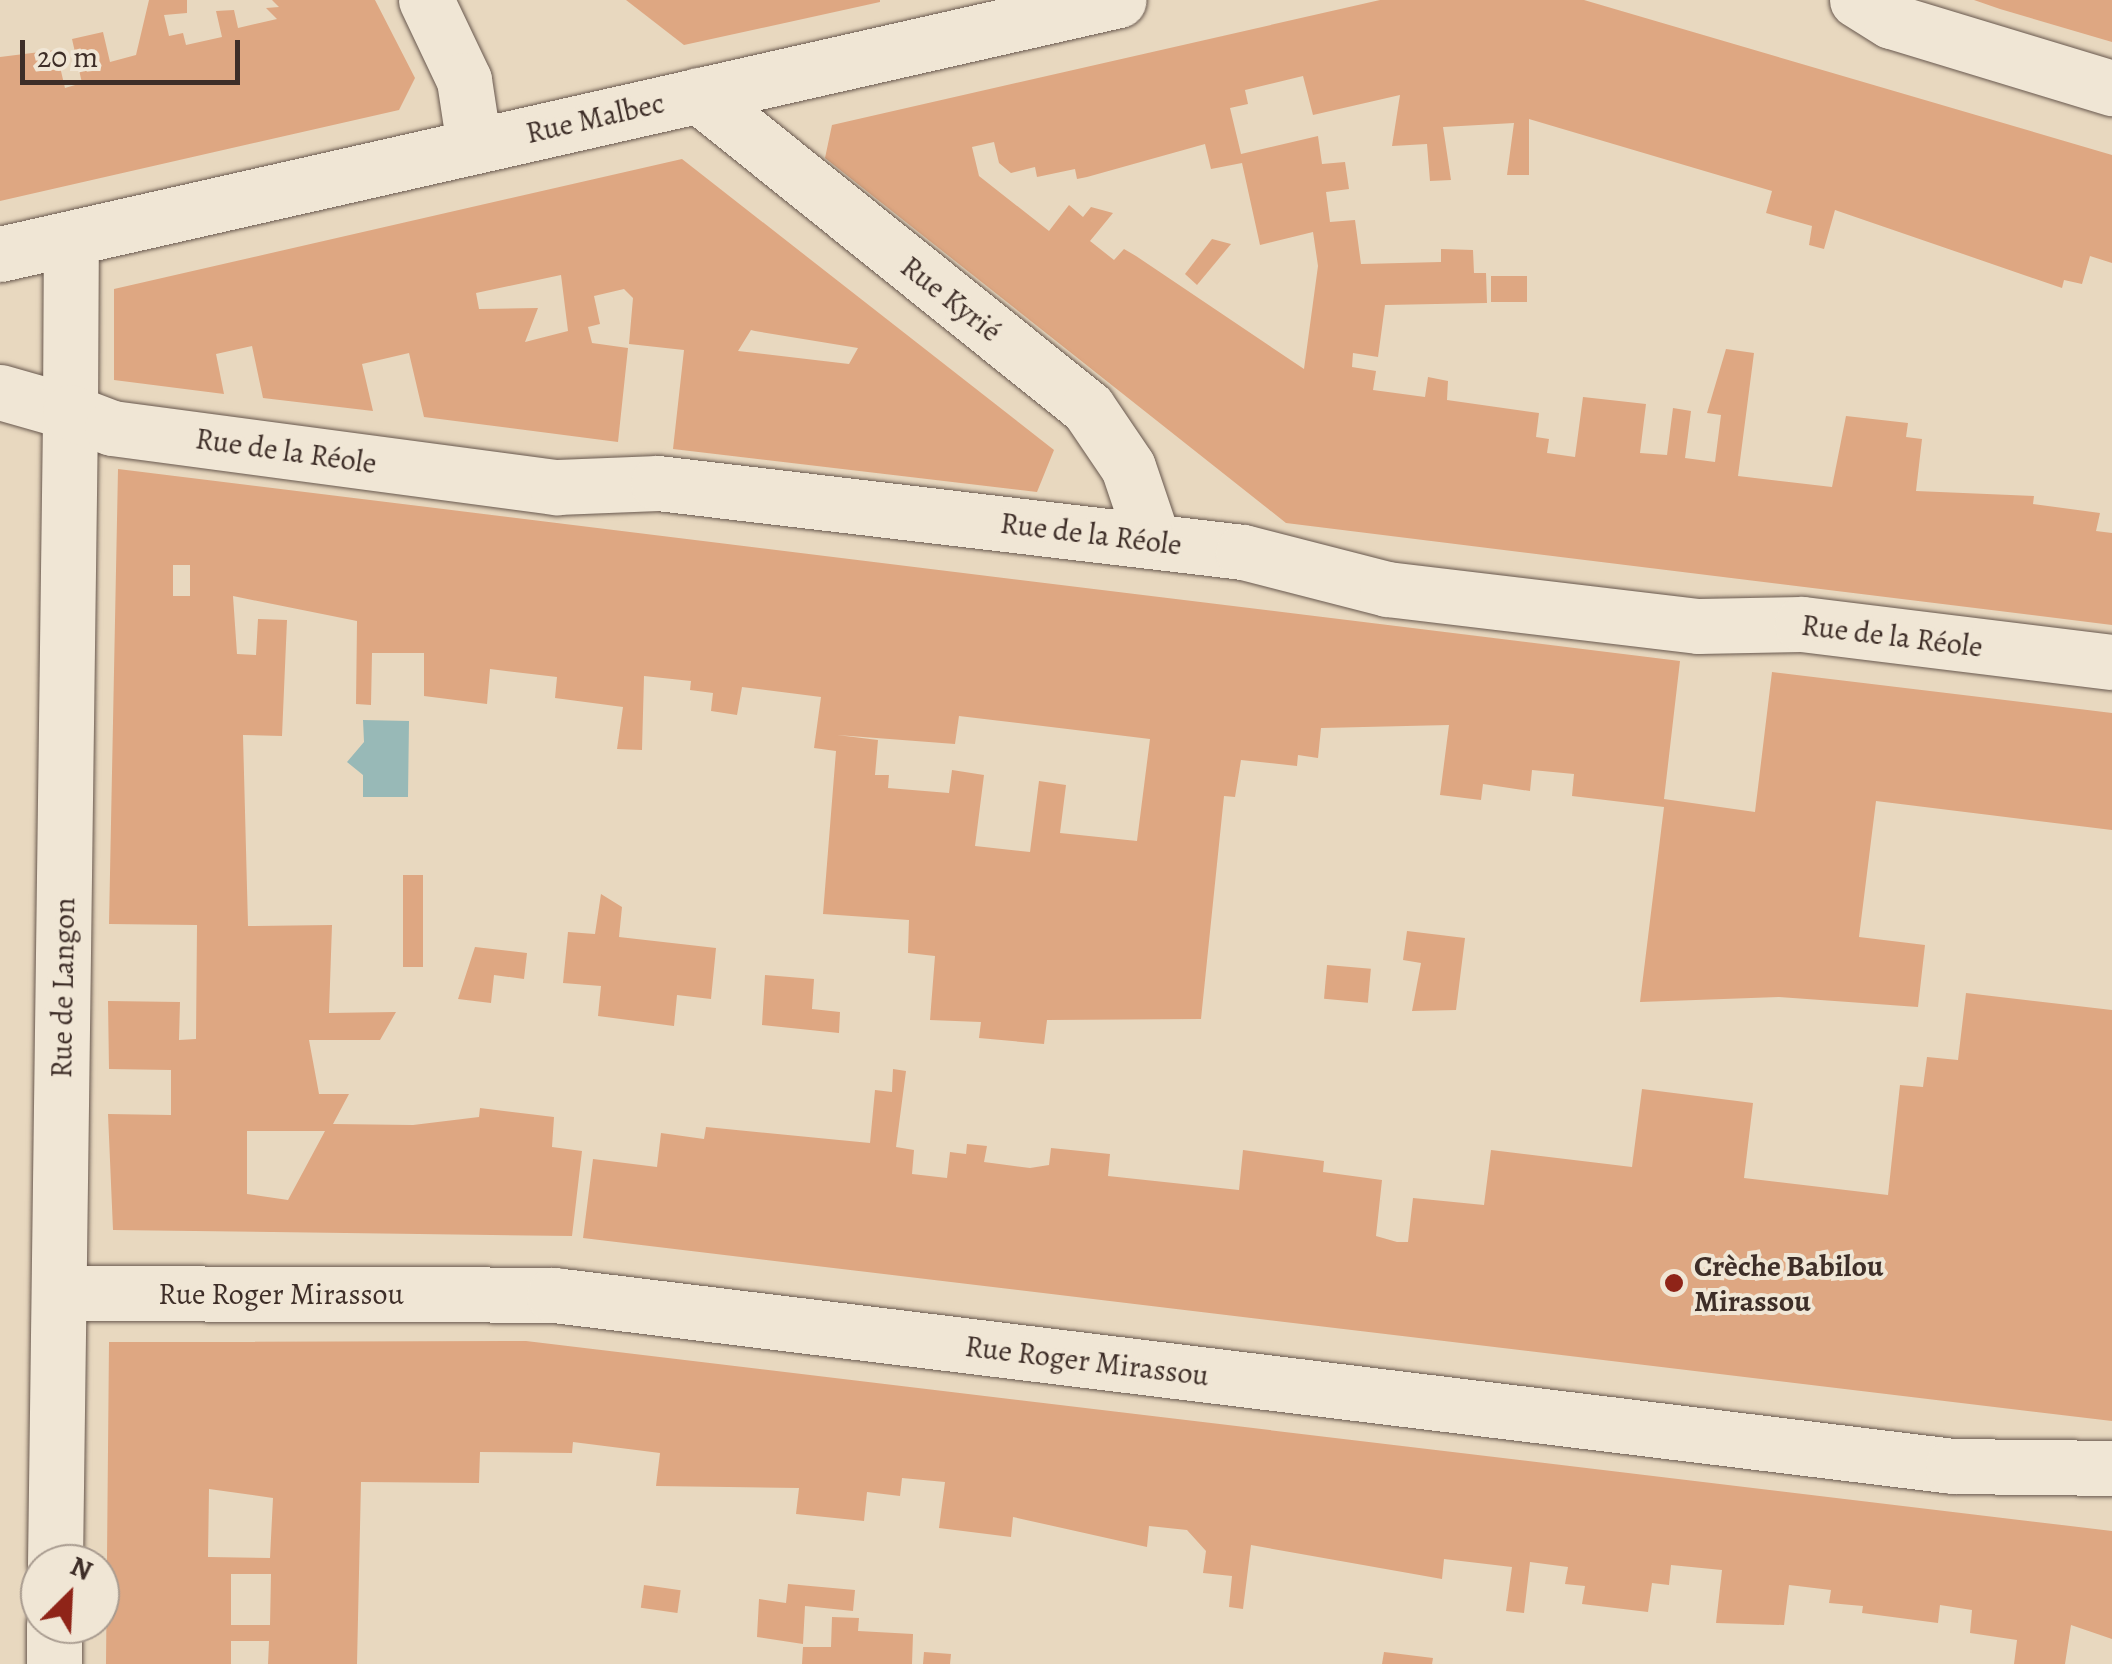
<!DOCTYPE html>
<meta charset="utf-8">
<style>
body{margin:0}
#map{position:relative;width:2112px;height:1664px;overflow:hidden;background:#e8d8bf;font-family:Alegreya,serif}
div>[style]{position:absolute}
.water>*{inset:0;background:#98b9b7}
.building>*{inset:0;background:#dea782;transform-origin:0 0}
.roads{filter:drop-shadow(0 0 2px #68584e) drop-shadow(0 0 2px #68584e)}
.minor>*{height:55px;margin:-27.5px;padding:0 27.5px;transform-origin:27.5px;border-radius:27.5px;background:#f0e6d5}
.tertiary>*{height:55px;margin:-27.5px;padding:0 27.5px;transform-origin:27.5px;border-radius:27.5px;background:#f0e6d5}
.dots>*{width:28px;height:28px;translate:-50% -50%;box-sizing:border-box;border:5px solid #f0e6d5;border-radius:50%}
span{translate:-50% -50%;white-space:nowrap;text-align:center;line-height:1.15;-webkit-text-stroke:8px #f0e6d5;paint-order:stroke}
.street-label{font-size:30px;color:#3e2e28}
.poi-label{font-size:30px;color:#3e2e28;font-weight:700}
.left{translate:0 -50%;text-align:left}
.north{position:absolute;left:20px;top:1544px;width:100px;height:100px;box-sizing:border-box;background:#f0e6d5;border:2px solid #a99c90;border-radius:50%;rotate:24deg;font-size:28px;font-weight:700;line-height:40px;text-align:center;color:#3e2e28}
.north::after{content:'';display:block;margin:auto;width:35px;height:45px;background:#8f2418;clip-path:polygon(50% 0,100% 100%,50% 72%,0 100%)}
.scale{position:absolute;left:20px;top:40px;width:220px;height:45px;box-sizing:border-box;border:5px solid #3e2e28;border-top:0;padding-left:12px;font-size:30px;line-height:35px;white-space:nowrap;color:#3e2e28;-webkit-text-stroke:8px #f0e6d5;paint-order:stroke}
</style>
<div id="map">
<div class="water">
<i style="clip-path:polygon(363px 720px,409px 721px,408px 797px,363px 797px,363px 775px,347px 762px,364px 742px)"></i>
</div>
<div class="building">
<i style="clip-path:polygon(149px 0,187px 0,187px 13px,164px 15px,169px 36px,183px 33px,186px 45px,222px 37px,216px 11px,234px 10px,238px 28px,277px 19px,266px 8px,279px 7px,272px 0,375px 0,415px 78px,399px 110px,0 201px,0 57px,56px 50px,65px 88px,82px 83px,72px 39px,103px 32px,110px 62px,136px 55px)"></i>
<i style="clip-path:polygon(626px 0,880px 0,880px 2px,684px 45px)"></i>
<i style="clip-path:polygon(evenodd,1380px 0,1584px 0,2112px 155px,2112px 263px,2090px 256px,2082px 284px,2064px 280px,2062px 288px,1835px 210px,1824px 249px,1809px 245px,1812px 226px,1766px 213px,1772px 191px,1529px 119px,1529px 175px,1507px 175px,1514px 123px,1443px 127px,1451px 180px,1430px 181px,1427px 144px,1392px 146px,1400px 95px,1313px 115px,1303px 76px,1245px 90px,1248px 104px,1230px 108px,1241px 154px,1318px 136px,1322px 164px,1345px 162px,1349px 189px,1326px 192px,1330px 222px,1355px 220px,1361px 264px,1441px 262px,1441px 249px,1473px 250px,1474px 273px,1486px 273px,1487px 303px,1385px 305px,1378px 357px,1353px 353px,1352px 367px,1376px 371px,1373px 390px,1425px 397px,1428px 377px,1448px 381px,1447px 400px,1539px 413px,1536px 437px,1549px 439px,1547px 453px,1575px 457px,1583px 397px,1646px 404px,1640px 453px,1667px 455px,1673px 408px,1691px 411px,1685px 458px,1715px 462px,1721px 415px,1707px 413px,1726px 349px,1754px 353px,1738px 476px,1832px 487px,1846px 416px,1908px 423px,1906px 437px,1922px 439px,1916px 491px,2034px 496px,2033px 504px,2100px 513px,2096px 531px,2112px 533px,2112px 625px,1286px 523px,825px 158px,832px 125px,1380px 0,994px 142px,999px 163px,1011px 173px,1035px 167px,1037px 177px,1075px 169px,1077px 179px,1087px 177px,1205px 144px,1211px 169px,1242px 163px,1260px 245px,1313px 232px,1318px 266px,1304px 369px,1136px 256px,1124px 249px,1114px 260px,1090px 241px,1113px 213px,1091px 207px,1083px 217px,1069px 205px,1049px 231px,979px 176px,972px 147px,994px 142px)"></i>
<i style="clip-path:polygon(1974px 0,2112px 0,2112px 42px,2000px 9px)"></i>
<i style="clip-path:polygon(evenodd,682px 159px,1054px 450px,1037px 492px,673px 449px,684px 350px,629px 344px,633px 298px,624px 289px,594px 296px,600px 324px,588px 327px,592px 343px,628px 348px,618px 442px,424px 417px,409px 353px,362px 364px,373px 411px,263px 398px,252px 346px,216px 354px,224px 394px,114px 380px,114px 289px,682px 159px,561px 275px,568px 331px,525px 342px,538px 308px,479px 309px,476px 293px,561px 275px,682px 159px,751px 330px,755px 331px,858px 348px,849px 364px,738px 351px,751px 330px)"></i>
<i style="clip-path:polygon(1212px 239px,1231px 244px,1197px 285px,1185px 274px)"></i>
<i style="left:1527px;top:276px;width:26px;height:36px;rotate:90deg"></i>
<i style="clip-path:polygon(evenodd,118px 469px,1680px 661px,1664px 799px,1755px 812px,1772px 672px,2112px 713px,2112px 830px,1876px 801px,1859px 937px,1925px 945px,1918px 1007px,1779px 997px,1640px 1002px,1664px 807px,1572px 796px,1574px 774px,1532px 770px,1530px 791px,1483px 784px,1481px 800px,1440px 795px,1449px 725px,1321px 728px,1318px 758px,1298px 755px,1297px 766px,1241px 760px,1235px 797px,1224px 796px,1201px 1019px,1047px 1020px,1044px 1044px,979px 1038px,981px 1022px,930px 1020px,935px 956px,908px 953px,909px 920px,823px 914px,836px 751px,814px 748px,821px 697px,742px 687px,737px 715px,711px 711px,713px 693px,690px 690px,691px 681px,644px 676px,642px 750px,617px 749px,623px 707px,555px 698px,557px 677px,490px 669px,487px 704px,424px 696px,424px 653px,372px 653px,371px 705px,356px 704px,357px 621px,233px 596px,237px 654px,256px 655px,258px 619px,287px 620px,282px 736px,243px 735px,248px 926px,332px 925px,329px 1013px,396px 1012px,380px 1040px,309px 1040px,319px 1094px,349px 1094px,333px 1124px,413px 1125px,479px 1117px,480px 1108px,554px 1117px,552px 1147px,582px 1151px,572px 1236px,113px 1230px,108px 1114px,171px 1115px,171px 1070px,109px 1069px,108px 1001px,180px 1002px,179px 1040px,196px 1039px,197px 925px,109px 924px,118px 469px,173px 565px,190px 565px,190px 596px,173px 596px,173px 565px,118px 469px,959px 716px,1150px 739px,1137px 841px,1060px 833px,1066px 785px,1039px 781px,1030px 852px,975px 846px,984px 775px,952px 770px,949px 793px,888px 788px,889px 775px,875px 775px,878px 740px,837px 735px,955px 744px,959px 716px,118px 469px,247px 1131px,325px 1131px,288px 1200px,247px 1194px,247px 1131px)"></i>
<i style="left:403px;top:875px;width:20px;height:92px"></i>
<i style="clip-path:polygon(601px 894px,622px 907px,619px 937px,716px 948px,711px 999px,677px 995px,674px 1026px,598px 1016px,601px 986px,563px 983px,568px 932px,595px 934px)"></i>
<i style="clip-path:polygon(1407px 931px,1465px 938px,1456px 1010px,1412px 1011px,1421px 963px,1403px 960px)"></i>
<i style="clip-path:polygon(475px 947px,527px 953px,524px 979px,494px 975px,491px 1003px,458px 999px)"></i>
<i style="left:1327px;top:965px;width:44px;height:34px;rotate:5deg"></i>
<i style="clip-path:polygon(765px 975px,814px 979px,812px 1009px,840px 1012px,839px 1033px,762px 1025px)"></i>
<i style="clip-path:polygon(1966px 993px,2112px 1010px,2112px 1421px,583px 1238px,593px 1159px,657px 1167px,661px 1133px,704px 1139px,706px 1127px,870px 1143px,875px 1090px,892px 1092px,893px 1069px,906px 1071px,896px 1147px,914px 1150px,912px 1174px,947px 1178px,950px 1152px,966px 1154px,967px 1144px,987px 1146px,984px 1162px,1030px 1168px,1049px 1165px,1051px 1148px,1110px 1154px,1108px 1176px,1239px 1190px,1243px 1150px,1310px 1159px,1324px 1161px,1323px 1172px,1382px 1180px,1376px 1236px,1397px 1242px,1408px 1242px,1413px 1198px,1484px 1205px,1491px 1150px,1632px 1167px,1642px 1089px,1753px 1103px,1744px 1178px,1888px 1195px,1900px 1085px,1923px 1087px,1927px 1057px,1958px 1060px)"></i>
<i style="clip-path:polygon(evenodd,526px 1341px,2112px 1531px,2112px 1639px,2071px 1625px,2065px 1664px,2014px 1664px,2017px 1640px,1970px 1633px,1972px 1610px,1940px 1605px,1938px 1623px,1862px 1613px,1863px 1606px,1829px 1603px,1831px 1590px,1789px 1585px,1784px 1625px,1716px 1623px,1722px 1570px,1671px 1565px,1669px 1585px,1652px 1583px,1648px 1612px,1582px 1604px,1585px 1586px,1565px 1584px,1568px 1567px,1530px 1562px,1524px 1613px,1506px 1611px,1512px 1567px,1444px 1559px,1442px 1579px,1251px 1545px,1243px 1609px,1229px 1607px,1232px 1576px,1203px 1573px,1206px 1551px,1187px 1530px,1149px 1526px,1147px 1547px,1013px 1517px,1011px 1537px,939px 1528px,945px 1482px,902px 1478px,900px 1496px,867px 1492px,864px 1521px,796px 1514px,799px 1488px,656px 1486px,660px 1453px,573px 1442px,572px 1453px,480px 1452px,479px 1483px,361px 1482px,357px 1664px,268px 1664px,269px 1641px,231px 1641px,231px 1664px,106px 1664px,109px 1342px,526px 1341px,209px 1489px,273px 1498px,270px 1558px,208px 1557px,209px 1489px,526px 1341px,231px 1574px,271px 1574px,270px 1625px,231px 1625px,231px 1574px)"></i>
<i style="clip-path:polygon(788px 1584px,855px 1590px,853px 1611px,805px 1606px,803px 1644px,757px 1637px,759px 1599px,786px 1603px)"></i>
<i style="left:644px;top:1585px;width:37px;height:23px;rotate:8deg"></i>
<i style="clip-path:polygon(832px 1617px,859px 1618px,858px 1631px,913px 1634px,912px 1664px,802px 1664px,803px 1647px,831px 1647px)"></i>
<i style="clip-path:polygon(924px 1652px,951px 1654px,950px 1664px,923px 1664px)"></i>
<i style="clip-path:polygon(1384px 1652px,1433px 1658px,1432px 1664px,1382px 1664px)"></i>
</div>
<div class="roads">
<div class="minor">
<i style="left:426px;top:0;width:89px;rotate:64.6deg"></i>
<i style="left:464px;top:80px;width:66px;rotate:81.3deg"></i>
<i style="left:1857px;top:0;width:40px;rotate:32deg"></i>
<i style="left:1891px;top:21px;width:231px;rotate:16.9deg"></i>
<i style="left:698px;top:95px;width:500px;rotate:38.75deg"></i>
<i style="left:1088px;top:408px;width:71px;rotate:55.9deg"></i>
<i style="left:1128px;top:467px;width:78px;rotate:71.3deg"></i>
<i style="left:0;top:392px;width:73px;rotate:15.9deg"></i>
<i style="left:70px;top:412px;width:173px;rotate:-89.7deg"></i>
<i style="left:59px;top:1293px;width:495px;rotate:0.2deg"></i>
<i style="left:554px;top:1295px;width:1409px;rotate:6.97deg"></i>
<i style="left:1953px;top:1466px;width:159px;rotate:0.7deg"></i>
<i style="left:55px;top:1564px;width:1152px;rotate:-89.25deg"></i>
<i style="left:70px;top:412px;width:45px;rotate:20.9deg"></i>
<i style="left:112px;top:428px;width:449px;rotate:7.6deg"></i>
<i style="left:557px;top:487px;width:101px;rotate:-2.3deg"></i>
<i style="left:658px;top:483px;width:589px;rotate:6.73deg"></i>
<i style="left:1243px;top:552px;width:149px;rotate:14.4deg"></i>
<i style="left:1387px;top:589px;width:313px;rotate:6.8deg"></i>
<i style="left:1698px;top:626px;width:104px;rotate:-1.1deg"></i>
<i style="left:1802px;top:624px;width:312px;rotate:7deg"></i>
<i style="left:54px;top:1664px;width:40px;rotate:-90deg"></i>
</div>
<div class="tertiary">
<i style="left:0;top:254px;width:1147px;rotate:-12.79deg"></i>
</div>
</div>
<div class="dots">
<i style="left:1674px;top:1283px;background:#8f2418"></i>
</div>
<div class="street-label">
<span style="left:595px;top:118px;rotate:-13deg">Rue Malbec</span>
<span style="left:951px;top:299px;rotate:38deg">Rue Kyrié</span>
<span style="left:286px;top:451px;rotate:8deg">Rue de la Réole</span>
<span style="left:1091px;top:534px;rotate:7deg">Rue de la Réole</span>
<span style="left:1892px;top:636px;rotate:7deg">Rue de la Réole</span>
<span style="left:63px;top:988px;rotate:-89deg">Rue de Langon</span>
<span style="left:281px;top:1294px">Rue Roger Mirassou</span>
<span style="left:1087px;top:1361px;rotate:7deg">Rue Roger Mirassou</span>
</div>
<div class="poi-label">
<span class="left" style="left:1694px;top:1283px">Crèche Babilou<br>Mirassou</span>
</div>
<div class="north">N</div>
<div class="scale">20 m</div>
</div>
